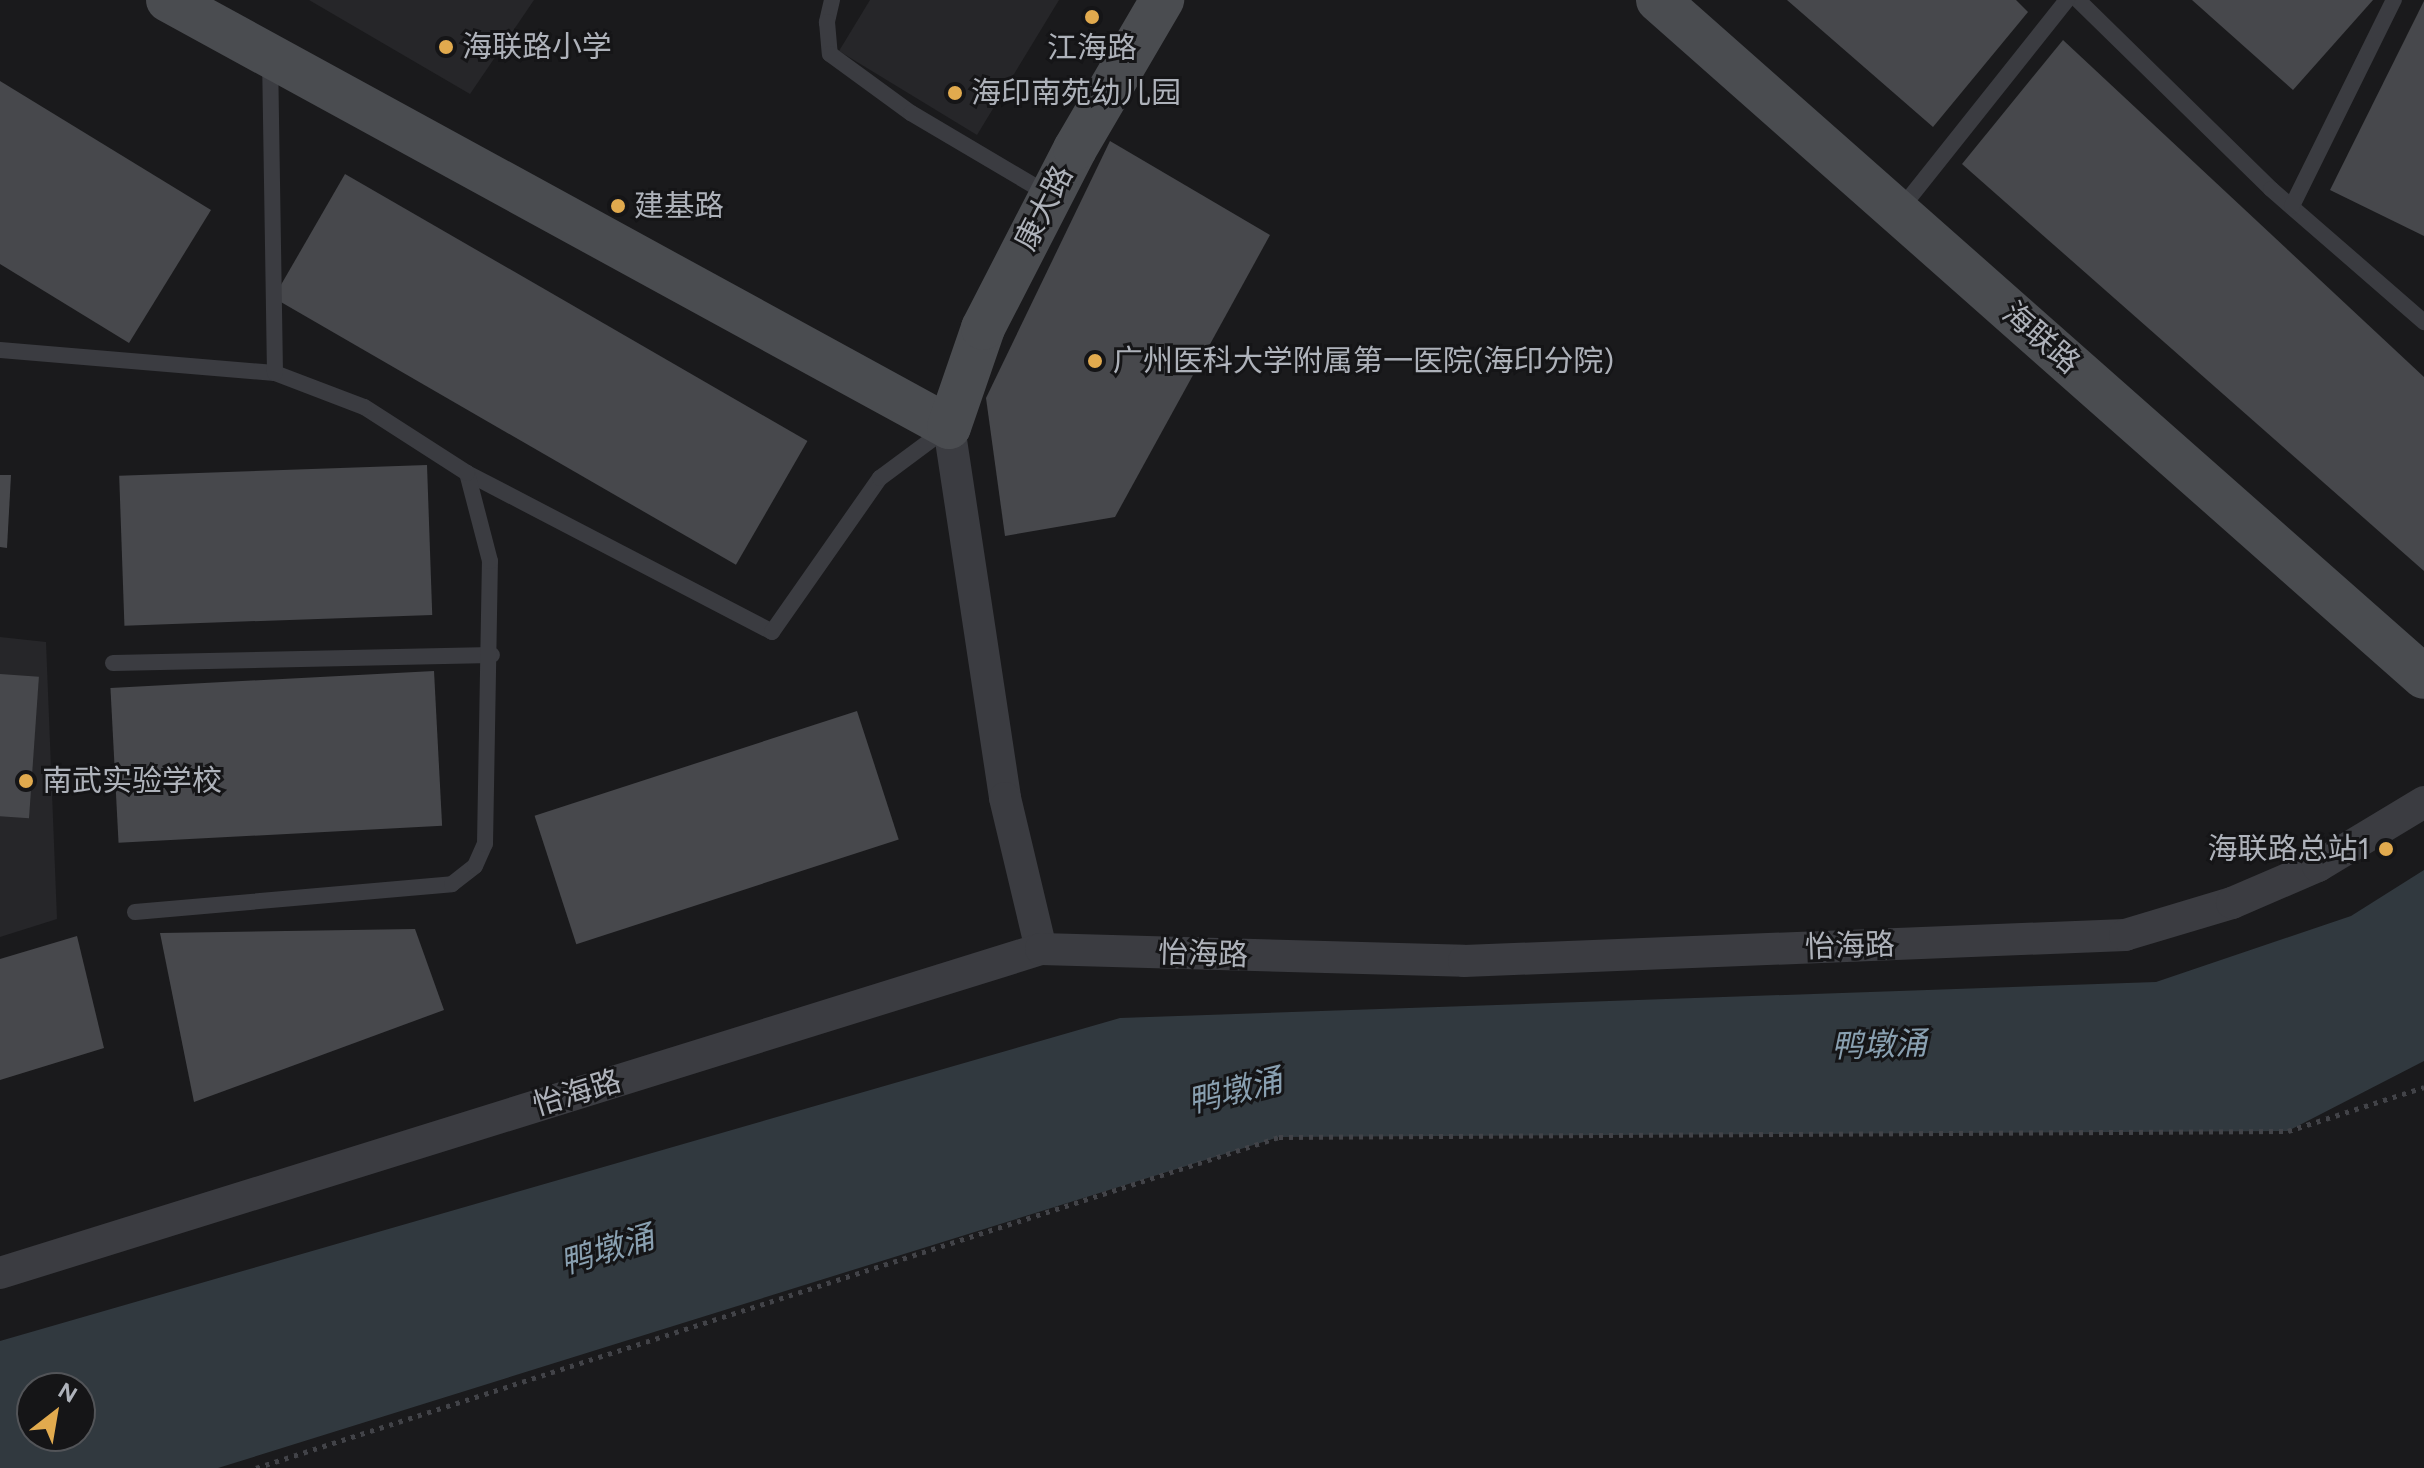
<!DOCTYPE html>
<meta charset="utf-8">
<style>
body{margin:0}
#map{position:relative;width:2424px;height:1468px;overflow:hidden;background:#1a1a1c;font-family:Figtree,"Noto Sans SC",sans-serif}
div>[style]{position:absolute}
.built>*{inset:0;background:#262629}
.water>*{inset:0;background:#31393f}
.building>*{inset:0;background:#47484c;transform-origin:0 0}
.path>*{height:5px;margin-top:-2.5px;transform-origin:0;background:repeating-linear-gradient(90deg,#424348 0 4px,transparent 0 10px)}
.lane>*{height:16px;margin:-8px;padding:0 8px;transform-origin:8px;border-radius:8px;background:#3b3c41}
.street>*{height:32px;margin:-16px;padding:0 16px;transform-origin:16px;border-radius:16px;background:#3b3c41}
.secondary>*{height:44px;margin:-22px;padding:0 22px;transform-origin:22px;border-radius:22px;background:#4a4c50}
.dots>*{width:22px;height:22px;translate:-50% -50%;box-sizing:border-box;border:4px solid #151517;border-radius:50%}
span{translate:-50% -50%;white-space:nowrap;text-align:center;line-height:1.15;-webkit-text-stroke:6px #151517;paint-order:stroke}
.poi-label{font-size:30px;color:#aeb2ba}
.left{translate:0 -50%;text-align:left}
.right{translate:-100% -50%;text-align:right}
.street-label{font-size:30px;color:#aeb2ba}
.water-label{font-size:32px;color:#89a0b1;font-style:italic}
.north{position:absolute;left:16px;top:1372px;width:80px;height:80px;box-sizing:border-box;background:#151517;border:2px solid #525458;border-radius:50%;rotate:31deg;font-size:22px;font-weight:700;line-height:32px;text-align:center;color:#aeb2ba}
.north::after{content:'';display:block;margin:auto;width:28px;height:36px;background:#e1aa4e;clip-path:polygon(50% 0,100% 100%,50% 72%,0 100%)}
</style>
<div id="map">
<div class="built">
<i style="clip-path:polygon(309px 0,534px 0,470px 94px)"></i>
<i style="clip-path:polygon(870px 0,1059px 0,977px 135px,839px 51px)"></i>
<i style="clip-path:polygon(0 637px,46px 642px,57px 919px,0 937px)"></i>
</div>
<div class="water">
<i style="clip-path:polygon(evenodd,2424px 870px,2424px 1061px,2288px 1131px,1279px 1137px,218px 1468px,0 1468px,0 1341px,1120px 1018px,2156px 982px,2351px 916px,2424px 870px,32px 1388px,80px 1388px,80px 1436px,32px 1436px,32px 1388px)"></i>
</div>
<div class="building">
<i style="clip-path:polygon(1787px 0,2016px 0,2028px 12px,1933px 127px)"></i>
<i style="clip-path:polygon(2192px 0,2373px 0,2293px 90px)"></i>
<i style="clip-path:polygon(2424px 1px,2424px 236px,2330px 190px)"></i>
<i style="clip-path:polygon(2063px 40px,2424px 377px,2424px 571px,1962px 164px)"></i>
<i style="clip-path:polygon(0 81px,211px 210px,129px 343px,0 264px)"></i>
<i style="clip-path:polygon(1110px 141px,1270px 235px,1115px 517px,1005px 536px,986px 398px)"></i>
<i style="left:345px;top:174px;width:534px;height:143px;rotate:30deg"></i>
<i style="left:427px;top:465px;width:150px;height:308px;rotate:88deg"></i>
<i style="clip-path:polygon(0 475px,11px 475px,7px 548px,0 547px)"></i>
<i style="left:434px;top:671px;width:155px;height:324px;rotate:87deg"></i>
<i style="left:0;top:674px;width:39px;height:142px;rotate:4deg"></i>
<i style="left:857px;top:711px;width:135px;height:339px;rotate:72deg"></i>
<i style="clip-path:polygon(415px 929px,444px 1010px,194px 1102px,160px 933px)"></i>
<i style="clip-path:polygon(77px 936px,104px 1048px,0 1080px,0 959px)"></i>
</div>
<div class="path">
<i style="left:256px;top:1468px;width:1075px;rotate:-17.93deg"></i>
<i style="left:1279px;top:1137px;width:1009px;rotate:-0.34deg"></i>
<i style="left:2288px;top:1131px;width:143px;rotate:-17.9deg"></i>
</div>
<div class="lane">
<i style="left:832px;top:0;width:23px;rotate:103deg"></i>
<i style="left:827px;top:22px;width:32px;rotate:85deg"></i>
<i style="left:830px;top:54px;width:100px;rotate:36.1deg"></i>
<i style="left:911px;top:113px;width:159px;rotate:30.6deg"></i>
<i style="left:2078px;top:0;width:270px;rotate:44.4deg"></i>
<i style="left:2271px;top:189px;width:203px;rotate:41deg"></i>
<i style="left:2292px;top:206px;width:230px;rotate:-63.7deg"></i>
<i style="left:1899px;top:211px;width:270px;rotate:-51.5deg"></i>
<i style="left:0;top:350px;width:276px;rotate:4.8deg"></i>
<i style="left:467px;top:473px;width:344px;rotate:27.5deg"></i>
<i style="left:772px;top:632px;width:188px;rotate:-55deg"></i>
<i style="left:880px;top:478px;width:82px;rotate:-36.6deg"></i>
<i style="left:113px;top:663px;width:379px;rotate:-1.2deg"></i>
<i style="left:135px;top:912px;width:318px;rotate:-5deg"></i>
<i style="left:452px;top:884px;width:29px;rotate:-38deg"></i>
<i style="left:475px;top:866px;width:24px;rotate:-66deg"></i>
<i style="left:485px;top:844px;width:283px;rotate:-89deg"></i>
<i style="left:490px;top:561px;width:91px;rotate:-104.6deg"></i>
<i style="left:467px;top:473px;width:122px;rotate:-147.3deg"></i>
<i style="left:364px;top:407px;width:95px;rotate:-159.1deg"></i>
<i style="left:275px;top:373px;width:314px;rotate:-90.9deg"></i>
</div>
<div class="street">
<i style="left:949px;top:427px;width:375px;rotate:81.4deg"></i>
<i style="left:1005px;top:798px;width:155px;rotate:76.6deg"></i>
<i style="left:0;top:1273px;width:1090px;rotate:-17.29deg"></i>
<i style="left:1041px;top:949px;width:423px;rotate:1.6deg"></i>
<i style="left:1464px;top:961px;width:662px;rotate:-2.25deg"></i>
<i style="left:2125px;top:935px;width:112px;rotate:-16.7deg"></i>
<i style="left:2232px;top:903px;width:94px;rotate:-23.3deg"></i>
<i style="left:2318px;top:866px;width:124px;rotate:-31.1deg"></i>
</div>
<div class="secondary">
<i style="left:168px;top:0;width:890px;rotate:28.67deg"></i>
<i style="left:949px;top:427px;width:105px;rotate:-71deg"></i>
<i style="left:983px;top:328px;width:201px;rotate:-62.8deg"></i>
<i style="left:1075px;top:149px;width:173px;rotate:-59.7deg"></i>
<i style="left:1658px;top:0;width:1022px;rotate:41.47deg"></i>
</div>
<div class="dots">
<i style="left:1092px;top:17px;background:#e1aa4e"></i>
<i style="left:446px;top:47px;background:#e1aa4e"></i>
<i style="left:955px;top:93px;background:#e1aa4e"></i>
<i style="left:618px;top:206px;background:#e1aa4e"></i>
<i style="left:1095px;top:361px;background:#e1aa4e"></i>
<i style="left:26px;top:781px;background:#e1aa4e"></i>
<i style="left:2386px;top:849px;background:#e1aa4e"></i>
</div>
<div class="poi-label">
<span class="left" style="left:462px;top:47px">海联路小学</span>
<span style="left:1092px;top:48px">江海路</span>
<span class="left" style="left:971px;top:93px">海印南苑幼儿园</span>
<span class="left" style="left:634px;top:206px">建基路</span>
<span class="left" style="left:1113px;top:361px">广州医科大学附属第一医院(海印分院)</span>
<span class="left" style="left:42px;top:781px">南武实验学校</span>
<span class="right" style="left:2370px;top:849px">海联路总站1</span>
</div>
<div class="street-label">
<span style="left:1044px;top:208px;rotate:-63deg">康大路</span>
<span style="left:2041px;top:338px;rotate:41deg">海联路</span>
<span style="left:1850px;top:946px;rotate:-2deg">怡海路</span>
<span style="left:1203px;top:954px;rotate:2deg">怡海路</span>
<span style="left:577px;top:1093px;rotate:-17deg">怡海路</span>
</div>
<div class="water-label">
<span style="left:1879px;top:1045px;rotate:-2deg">鸭墩涌</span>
<span style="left:1235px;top:1091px;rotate:-14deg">鸭墩涌</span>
<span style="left:607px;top:1250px;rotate:-17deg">鸭墩涌</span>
</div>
<div class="north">N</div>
</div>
